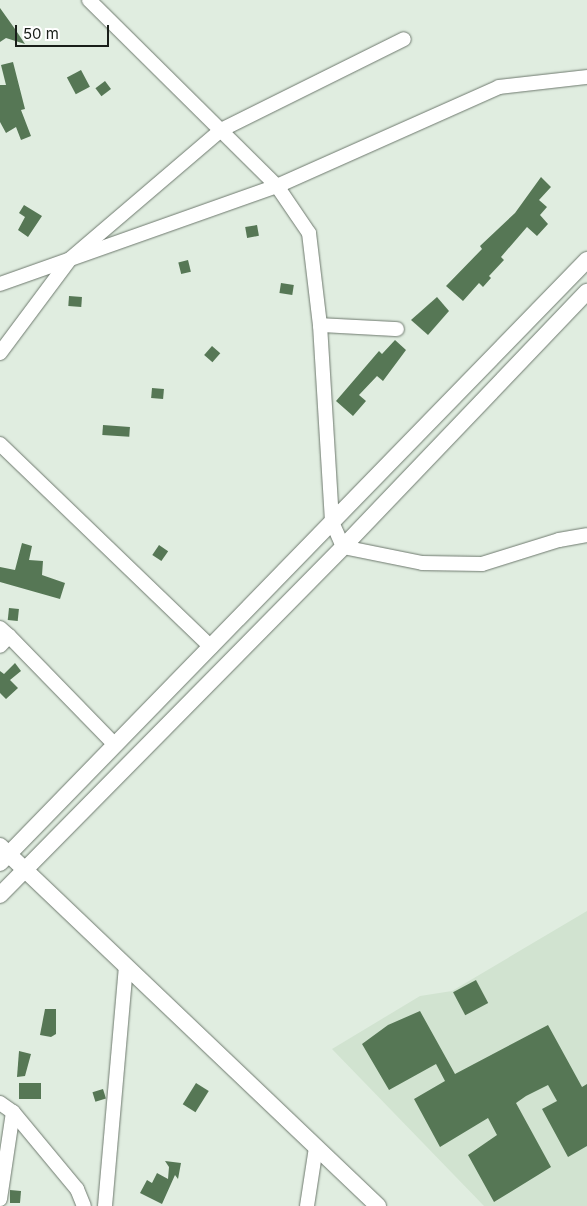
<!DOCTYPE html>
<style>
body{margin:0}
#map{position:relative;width:587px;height:1206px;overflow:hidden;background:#e0ede0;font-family:Inter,sans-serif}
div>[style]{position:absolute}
.built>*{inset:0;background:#d1e3d0}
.building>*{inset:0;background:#567755;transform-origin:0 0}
.roads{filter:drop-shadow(0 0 1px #6e796e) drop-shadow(0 0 1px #6e796e)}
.minor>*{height:14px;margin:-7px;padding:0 7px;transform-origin:7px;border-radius:7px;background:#fff}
.tertiary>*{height:16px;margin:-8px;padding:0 8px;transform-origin:8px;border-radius:8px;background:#fff}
span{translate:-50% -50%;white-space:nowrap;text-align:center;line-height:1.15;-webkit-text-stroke:4.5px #fff;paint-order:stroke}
.scale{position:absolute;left:15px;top:25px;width:94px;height:22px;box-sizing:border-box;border:2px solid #191e19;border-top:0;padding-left:6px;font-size:15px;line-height:18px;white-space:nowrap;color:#191e19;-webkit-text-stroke:4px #fff;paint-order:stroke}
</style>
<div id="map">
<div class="built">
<i style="clip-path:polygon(587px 911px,587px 1206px,484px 1206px,332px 1049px,420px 996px,452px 991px)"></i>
</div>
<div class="building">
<i style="clip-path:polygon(0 8px,15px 29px,25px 44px,6px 38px,0 42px)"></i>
<i style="clip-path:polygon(13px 62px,25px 109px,21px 110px,31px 136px,21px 140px,16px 127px,6px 133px,0 122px,0 85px,6px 85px,1px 65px)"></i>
<i style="left:81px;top:70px;width:19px;height:16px;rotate:62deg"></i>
<i style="left:105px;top:81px;width:10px;height:12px;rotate:53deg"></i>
<i style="clip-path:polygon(541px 177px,551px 187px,539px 200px,547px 207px,540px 215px,548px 224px,537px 236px,527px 227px,501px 257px,504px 260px,489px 276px,491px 278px,483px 287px,479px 283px,463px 301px,446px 286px,482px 249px,480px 246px,515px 213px)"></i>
<i style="clip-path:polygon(24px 205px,42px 216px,28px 237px,18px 230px,25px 217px,19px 213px)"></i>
<i style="left:257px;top:225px;width:11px;height:12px;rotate:80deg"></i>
<i style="left:188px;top:260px;width:12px;height:10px;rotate:76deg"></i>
<i style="left:281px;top:283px;width:13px;height:10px;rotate:9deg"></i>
<i style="left:69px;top:296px;width:13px;height:10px;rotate:4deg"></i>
<i style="clip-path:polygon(437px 297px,449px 311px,428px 335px,411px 320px)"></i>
<i style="clip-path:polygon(395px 340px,406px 350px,383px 381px,377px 376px,359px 395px,366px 401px,353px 416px,336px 401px,379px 351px,382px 354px)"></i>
<i style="left:212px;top:346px;width:11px;height:12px;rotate:41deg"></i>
<i style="left:152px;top:388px;width:12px;height:10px;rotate:5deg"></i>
<i style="left:103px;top:425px;width:27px;height:10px;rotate:4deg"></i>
<i style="clip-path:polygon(22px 543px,32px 546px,29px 560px,43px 561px,42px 575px,65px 583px,60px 599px,0 582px,0 567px,15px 570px)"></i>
<i style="left:159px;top:545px;width:11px;height:12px;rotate:34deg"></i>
<i style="left:9px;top:608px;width:10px;height:12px;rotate:6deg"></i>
<i style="clip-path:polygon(15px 663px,21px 671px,10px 680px,18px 688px,6px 699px,0 693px,0 671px,4px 674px)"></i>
<i style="left:476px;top:980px;width:26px;height:26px;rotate:62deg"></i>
<i style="clip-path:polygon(45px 1009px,56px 1009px,56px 1034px,51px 1037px,40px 1035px)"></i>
<i style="clip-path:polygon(420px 1011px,455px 1074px,548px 1025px,582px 1087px,587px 1084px,587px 1146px,568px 1157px,542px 1109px,557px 1101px,548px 1085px,526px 1096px,516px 1103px,551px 1167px,494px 1202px,468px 1155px,497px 1135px,488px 1118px,440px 1147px,414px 1099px,445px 1081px,436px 1064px,389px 1090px,362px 1044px,388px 1025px)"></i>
<i style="clip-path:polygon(19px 1051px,31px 1054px,25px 1076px,17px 1077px)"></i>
<i style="left:19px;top:1083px;width:22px;height:16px"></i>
<i style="left:196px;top:1083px;width:15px;height:25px;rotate:32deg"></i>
<i style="left:103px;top:1089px;width:10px;height:11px;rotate:73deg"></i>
<i style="clip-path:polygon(165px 1161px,181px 1163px,178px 1179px,175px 1175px,162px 1204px,140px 1193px,147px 1180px,152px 1183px,157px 1173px,168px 1179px,169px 1167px)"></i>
<i style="clip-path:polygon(10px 1190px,21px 1191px,20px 1203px,10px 1203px)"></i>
</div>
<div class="roads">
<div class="minor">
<i style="left:89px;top:0;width:264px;rotate:44.7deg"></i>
<i style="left:277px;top:186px;width:57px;rotate:55.8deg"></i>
<i style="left:309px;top:233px;width:93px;rotate:83.2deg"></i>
<i style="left:320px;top:325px;width:197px;rotate:86.5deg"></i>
<i style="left:332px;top:522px;width:27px;rotate:66deg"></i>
<i style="left:343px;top:547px;width:81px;rotate:11.4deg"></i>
<i style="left:422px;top:563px;width:60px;rotate:1deg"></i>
<i style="left:482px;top:564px;width:81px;rotate:-17.3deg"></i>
<i style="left:559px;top:540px;width:28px;rotate:-10deg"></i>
<i style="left:0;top:284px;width:294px;rotate:-19.5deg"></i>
<i style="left:277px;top:186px;width:243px;rotate:-24deg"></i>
<i style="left:499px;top:87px;width:89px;rotate:-6.5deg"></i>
<i style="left:320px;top:325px;width:77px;rotate:3deg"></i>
<i style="left:0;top:353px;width:117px;rotate:-53.3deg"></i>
<i style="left:70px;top:259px;width:199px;rotate:-40.5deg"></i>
<i style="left:221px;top:130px;width:204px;rotate:-26.4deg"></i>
<i style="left:0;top:444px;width:293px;rotate:43.9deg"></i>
<i style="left:0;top:628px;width:12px;rotate:42deg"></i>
<i style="left:9px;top:636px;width:13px;rotate:132deg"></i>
<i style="left:9px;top:636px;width:152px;rotate:45.8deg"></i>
<i style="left:0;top:1103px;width:16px;rotate:35deg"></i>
<i style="left:13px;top:1112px;width:100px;rotate:50.3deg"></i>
<i style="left:77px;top:1189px;width:18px;rotate:68deg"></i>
<i style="left:0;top:1199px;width:88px;rotate:-81.5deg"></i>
<i style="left:105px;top:1206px;width:241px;rotate:-85deg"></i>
<i style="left:307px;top:1206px;width:60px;rotate:-81.3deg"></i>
</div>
<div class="tertiary">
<i style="left:0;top:846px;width:522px;rotate:43.6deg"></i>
<i style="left:0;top:863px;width:842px;rotate:-45.77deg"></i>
<i style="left:0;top:895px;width:489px;rotate:-45.4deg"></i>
<i style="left:343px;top:547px;width:353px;rotate:-46.3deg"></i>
</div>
</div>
<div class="scale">50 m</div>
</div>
